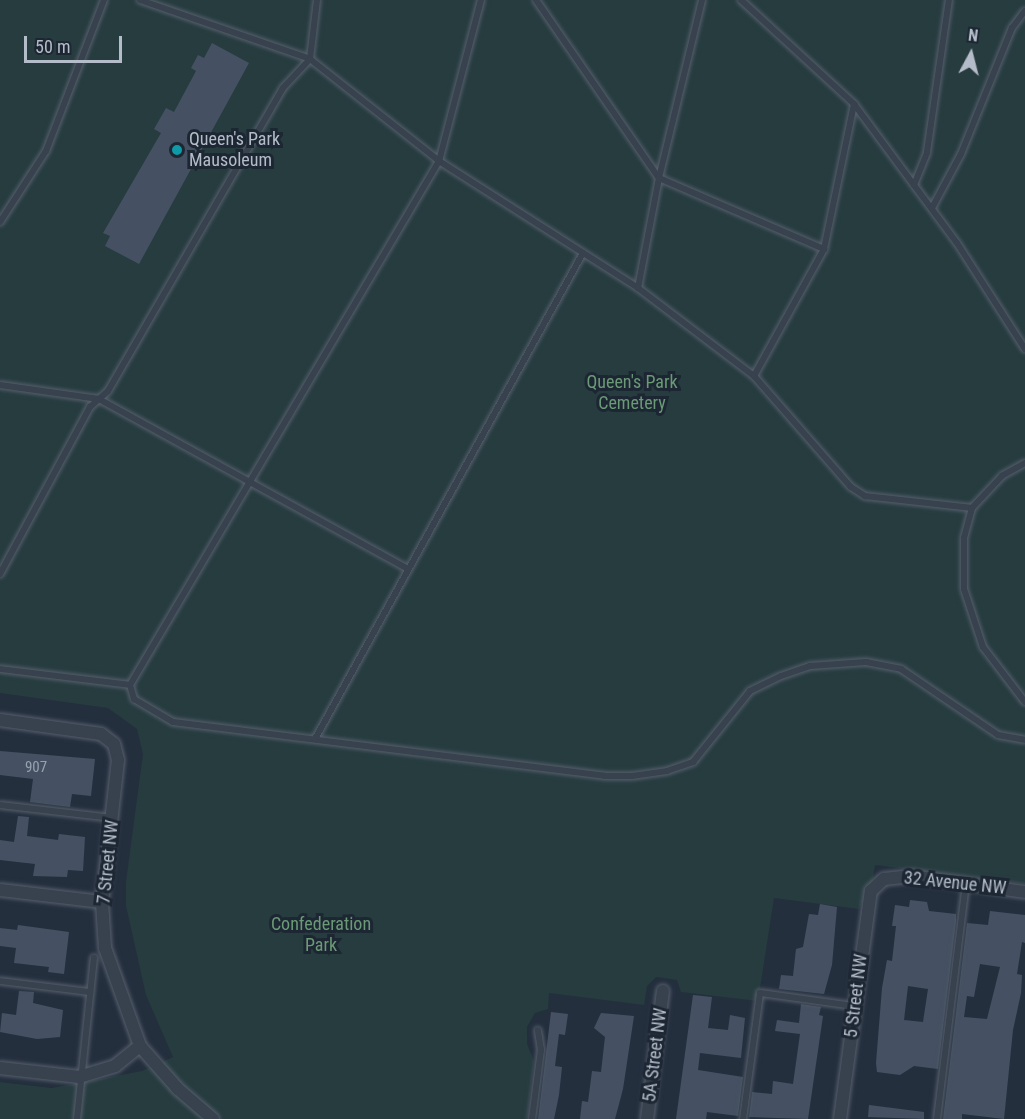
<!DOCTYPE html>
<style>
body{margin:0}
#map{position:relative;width:1025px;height:1119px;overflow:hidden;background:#242f3e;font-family:"Roboto Condensed",sans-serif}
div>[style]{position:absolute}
.green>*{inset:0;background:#263c3f}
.building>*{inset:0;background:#455162}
.roads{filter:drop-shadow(0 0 2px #565f6c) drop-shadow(0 0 2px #565f6c)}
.service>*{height:6px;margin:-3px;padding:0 3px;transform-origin:3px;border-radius:3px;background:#38414e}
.minor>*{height:12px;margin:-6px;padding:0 6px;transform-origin:6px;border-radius:6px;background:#38414e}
.dots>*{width:16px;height:16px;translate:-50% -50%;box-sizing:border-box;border:3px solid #1d2633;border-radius:50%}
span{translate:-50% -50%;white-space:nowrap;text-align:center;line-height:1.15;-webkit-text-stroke:6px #1d2633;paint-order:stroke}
.number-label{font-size:15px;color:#98a1af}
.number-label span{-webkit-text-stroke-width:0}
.poi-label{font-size:18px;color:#b4bcc9}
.left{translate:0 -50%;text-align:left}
.park-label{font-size:18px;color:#6b9a76}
.street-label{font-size:18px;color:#b4bcc9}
.north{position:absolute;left:941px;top:24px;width:60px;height:60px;-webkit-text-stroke:4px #1d2633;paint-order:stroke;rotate:7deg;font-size:16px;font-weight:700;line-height:24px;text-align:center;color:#b4bcc9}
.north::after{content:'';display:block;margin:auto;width:21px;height:27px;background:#b4bcc9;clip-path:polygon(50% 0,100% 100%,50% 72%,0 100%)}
.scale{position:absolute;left:24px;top:36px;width:98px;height:27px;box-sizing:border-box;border:3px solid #b4bcc9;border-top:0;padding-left:8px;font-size:18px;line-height:21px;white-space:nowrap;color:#b4bcc9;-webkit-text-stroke:4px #1d2633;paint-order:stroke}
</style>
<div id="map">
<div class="green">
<i style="clip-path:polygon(0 0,1025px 0,1025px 884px,875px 865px,873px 879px,859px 909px,774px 898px,758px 1001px,681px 992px,677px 980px,656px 977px,647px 986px,644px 1005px,549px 993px,548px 1009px,535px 1013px,527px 1027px,527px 1044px,534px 1061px,527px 1119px,0 1119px,0 1082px,52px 1088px,142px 1071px,173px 1057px,146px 995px,126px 906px,126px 882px,143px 754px,137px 729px,108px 708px,0 693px)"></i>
</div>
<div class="building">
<i style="clip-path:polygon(212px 43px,249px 63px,139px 264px,105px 246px,110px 236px,103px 233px,161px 133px,154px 129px,166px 108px,174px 112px,196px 71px,191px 68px,198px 55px,204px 58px)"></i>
<i style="clip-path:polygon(0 751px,95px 759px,91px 796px,72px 794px,70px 807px,30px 802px,33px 779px,0 775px)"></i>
<i style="clip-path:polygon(18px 816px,29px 817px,27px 836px,58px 840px,59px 834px,85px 837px,83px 871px,68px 870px,67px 877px,33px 876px,35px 864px,0 860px,0 840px,14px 842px)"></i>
<i style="clip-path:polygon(evenodd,910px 900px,927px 902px,929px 911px,956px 914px,956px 922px,938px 1069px,914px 1066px,900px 1075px,877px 1072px,876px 1063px,882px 988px,887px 960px,892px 961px,896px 926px,892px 926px,895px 905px,909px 907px,910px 900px,908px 986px,928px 989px,923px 1022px,904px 1020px,908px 986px)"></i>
<i style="clip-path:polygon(820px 904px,837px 907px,832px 965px,824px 994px,779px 989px,781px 975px,793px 976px,796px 949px,803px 947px,809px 914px,818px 915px)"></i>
<i style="clip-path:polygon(evenodd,990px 911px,1025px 915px,1025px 943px,1022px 942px,1017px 974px,1022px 975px,1021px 993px,1013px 1030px,1004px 1119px,962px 1114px,962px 1119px,943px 1119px,967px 923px,988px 925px,990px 911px,980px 964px,1000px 967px,987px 1019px,964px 1017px,967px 996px,974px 997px,980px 964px)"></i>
<i style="clip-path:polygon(18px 925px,69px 932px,64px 974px,48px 972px,49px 967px,14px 963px,16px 948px,0 946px,0 928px,17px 930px)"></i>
<i style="clip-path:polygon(19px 991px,34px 992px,33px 1003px,63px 1010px,60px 1037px,37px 1039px,0 1032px,2px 1013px,16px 1015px)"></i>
<i style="clip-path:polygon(693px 995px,712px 997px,708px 1028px,728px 1030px,730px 1015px,745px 1018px,741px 1058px,700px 1053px,698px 1070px,743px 1077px,738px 1116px,707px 1112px,706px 1119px,676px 1119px)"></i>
<i style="clip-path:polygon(801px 1004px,821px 1007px,819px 1015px,823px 1016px,808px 1119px,749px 1117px,752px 1092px,772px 1094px,773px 1081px,793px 1084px,800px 1034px,775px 1031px,777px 1020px,799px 1023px)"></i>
<i style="clip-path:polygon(551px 1012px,568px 1014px,565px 1035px,559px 1034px,555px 1066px,562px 1067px,559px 1095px,554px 1119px,538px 1119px)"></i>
<i style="clip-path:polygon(601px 1013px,634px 1016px,623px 1089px,615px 1119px,580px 1119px,582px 1101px,588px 1102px,592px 1071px,601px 1072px,605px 1037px,594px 1028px)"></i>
<i style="clip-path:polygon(869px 1105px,924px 1112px,924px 1119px,868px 1117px)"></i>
</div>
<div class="roads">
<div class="service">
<i style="left:140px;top:0;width:180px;rotate:19.1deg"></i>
<i style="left:310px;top:59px;width:164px;rotate:38.3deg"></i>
<i style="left:439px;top:161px;width:236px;rotate:32.5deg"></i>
<i style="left:638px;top:288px;width:146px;rotate:37.2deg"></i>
<i style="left:754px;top:376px;width:147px;rotate:48.9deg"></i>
<i style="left:851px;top:487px;width:17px;rotate:33deg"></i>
<i style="left:865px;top:496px;width:108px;rotate:6.4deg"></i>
<i style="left:317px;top:0;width:59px;rotate:96.8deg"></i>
<i style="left:310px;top:59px;width:40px;rotate:133deg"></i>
<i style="left:283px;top:88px;width:350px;rotate:120deg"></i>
<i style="left:108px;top:391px;width:12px;rotate:138deg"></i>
<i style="left:99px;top:399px;width:351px;rotate:28.8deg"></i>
<i style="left:481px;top:0;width:166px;rotate:104.6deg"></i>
<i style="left:439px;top:161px;width:608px;rotate:120.53deg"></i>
<i style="left:130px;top:685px;width:15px;rotate:74deg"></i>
<i style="left:134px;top:699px;width:45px;rotate:30.5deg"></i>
<i style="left:173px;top:722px;width:435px;rotate:7.1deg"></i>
<i style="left:605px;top:776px;width:27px"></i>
<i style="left:632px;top:776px;width:35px;rotate:-8deg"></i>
<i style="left:667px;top:771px;width:28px;rotate:-19deg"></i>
<i style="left:693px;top:762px;width:91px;rotate:-51.2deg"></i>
<i style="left:750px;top:691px;width:34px;rotate:-26deg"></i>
<i style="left:781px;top:676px;width:31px;rotate:-19deg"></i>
<i style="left:810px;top:666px;width:56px;rotate:-4.1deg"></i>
<i style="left:866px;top:662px;width:36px;rotate:11deg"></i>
<i style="left:901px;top:669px;width:117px;rotate:34.2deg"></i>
<i style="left:998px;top:735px;width:27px;rotate:10deg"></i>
<i style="left:536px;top:0;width:216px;rotate:55.4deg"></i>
<i style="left:659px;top:178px;width:180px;rotate:23.3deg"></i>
<i style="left:741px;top:0;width:154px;rotate:42.6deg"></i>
<i style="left:854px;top:104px;width:173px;rotate:53.5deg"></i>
<i style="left:957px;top:243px;width:126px;rotate:57.3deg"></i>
<i style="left:914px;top:185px;width:35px;rotate:-68deg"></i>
<i style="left:927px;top:152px;width:154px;rotate:-81.8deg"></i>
<i style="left:932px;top:208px;width:61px;rotate:-61.8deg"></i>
<i style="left:961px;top:154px;width:136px;rotate:-68deg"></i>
<i style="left:1012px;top:28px;width:21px;rotate:-53deg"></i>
<i style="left:0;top:222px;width:85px;rotate:-57.1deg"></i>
<i style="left:46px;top:151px;width:162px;rotate:-69deg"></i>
<i style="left:638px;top:288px;width:112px;rotate:-79.2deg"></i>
<i style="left:659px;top:178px;width:183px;rotate:-76.4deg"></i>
<i style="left:754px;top:376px;width:145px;rotate:-61.1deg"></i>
<i style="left:824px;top:249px;width:148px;rotate:-78.3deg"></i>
<i style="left:0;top:385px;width:100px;rotate:8deg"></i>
<i style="left:1025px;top:463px;width:26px;rotate:151deg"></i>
<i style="left:1002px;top:476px;width:44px;rotate:133.2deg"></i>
<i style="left:972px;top:508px;width:31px;rotate:105deg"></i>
<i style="left:964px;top:538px;width:51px;rotate:90deg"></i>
<i style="left:964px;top:589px;width:61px;rotate:71.9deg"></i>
<i style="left:983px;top:647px;width:69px;rotate:52.6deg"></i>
<i style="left:0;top:574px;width:190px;rotate:-61.7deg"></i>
<i style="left:90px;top:407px;width:12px;rotate:-42deg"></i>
<i style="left:0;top:669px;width:131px;rotate:7deg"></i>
<i style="left:315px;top:739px;width:555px;rotate:-61.13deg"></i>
<i style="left:0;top:805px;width:113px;rotate:6.6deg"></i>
<i style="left:0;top:981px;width:91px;rotate:7deg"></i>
<i style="left:77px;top:1119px;width:162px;rotate:-84deg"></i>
<i style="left:532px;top:1119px;width:70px;rotate:-82.6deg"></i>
<i style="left:541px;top:1050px;width:20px;rotate:-99deg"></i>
<i style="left:743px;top:1119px;width:127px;rotate:-82.3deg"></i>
<i style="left:760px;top:993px;width:95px;rotate:7.9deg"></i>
<i style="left:937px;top:1119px;width:237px;rotate:-83deg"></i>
</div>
<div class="minor">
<i style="left:0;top:720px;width:102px;rotate:7.9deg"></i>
<i style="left:101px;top:734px;width:16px;rotate:38deg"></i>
<i style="left:114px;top:744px;width:16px;rotate:76deg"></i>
<i style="left:118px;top:760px;width:143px;rotate:96.4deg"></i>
<i style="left:102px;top:902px;width:46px;rotate:86.3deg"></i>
<i style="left:105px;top:948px;width:104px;rotate:70.3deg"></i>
<i style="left:140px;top:1046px;width:57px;rotate:48.5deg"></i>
<i style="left:178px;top:1089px;width:46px;rotate:40.6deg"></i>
<i style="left:0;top:890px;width:103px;rotate:6.7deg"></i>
<i style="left:0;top:1068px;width:80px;rotate:6.5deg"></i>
<i style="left:79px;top:1077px;width:38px;rotate:-17deg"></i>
<i style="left:115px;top:1066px;width:32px;rotate:-39deg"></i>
<i style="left:647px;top:1119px;width:129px;rotate:-82.9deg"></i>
<i style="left:840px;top:1119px;width:230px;rotate:-82.3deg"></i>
<i style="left:871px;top:891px;width:18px;rotate:-43deg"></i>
<i style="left:884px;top:879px;width:28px;rotate:-6deg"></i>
<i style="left:912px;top:876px;width:114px;rotate:8.1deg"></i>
</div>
</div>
<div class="dots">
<i style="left:177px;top:150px;background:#0f9aa8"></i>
</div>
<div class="number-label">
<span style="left:36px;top:768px">907</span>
</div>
<div class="poi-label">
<span class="left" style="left:189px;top:150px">Queen's Park<br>Mausoleum</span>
</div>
<div class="park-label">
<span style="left:632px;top:393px">Queen's Park<br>Cemetery</span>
<span style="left:321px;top:935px">Confederation<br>Park</span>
</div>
<div class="street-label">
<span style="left:108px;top:862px;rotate:-84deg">7 Street NW</span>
<span style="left:955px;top:883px;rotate:6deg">32 Avenue NW</span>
<span style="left:856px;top:996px;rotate:-83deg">5 Street NW</span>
<span style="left:655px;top:1055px;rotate:-83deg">5A Street NW</span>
</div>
<div class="north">N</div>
<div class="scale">50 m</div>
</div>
